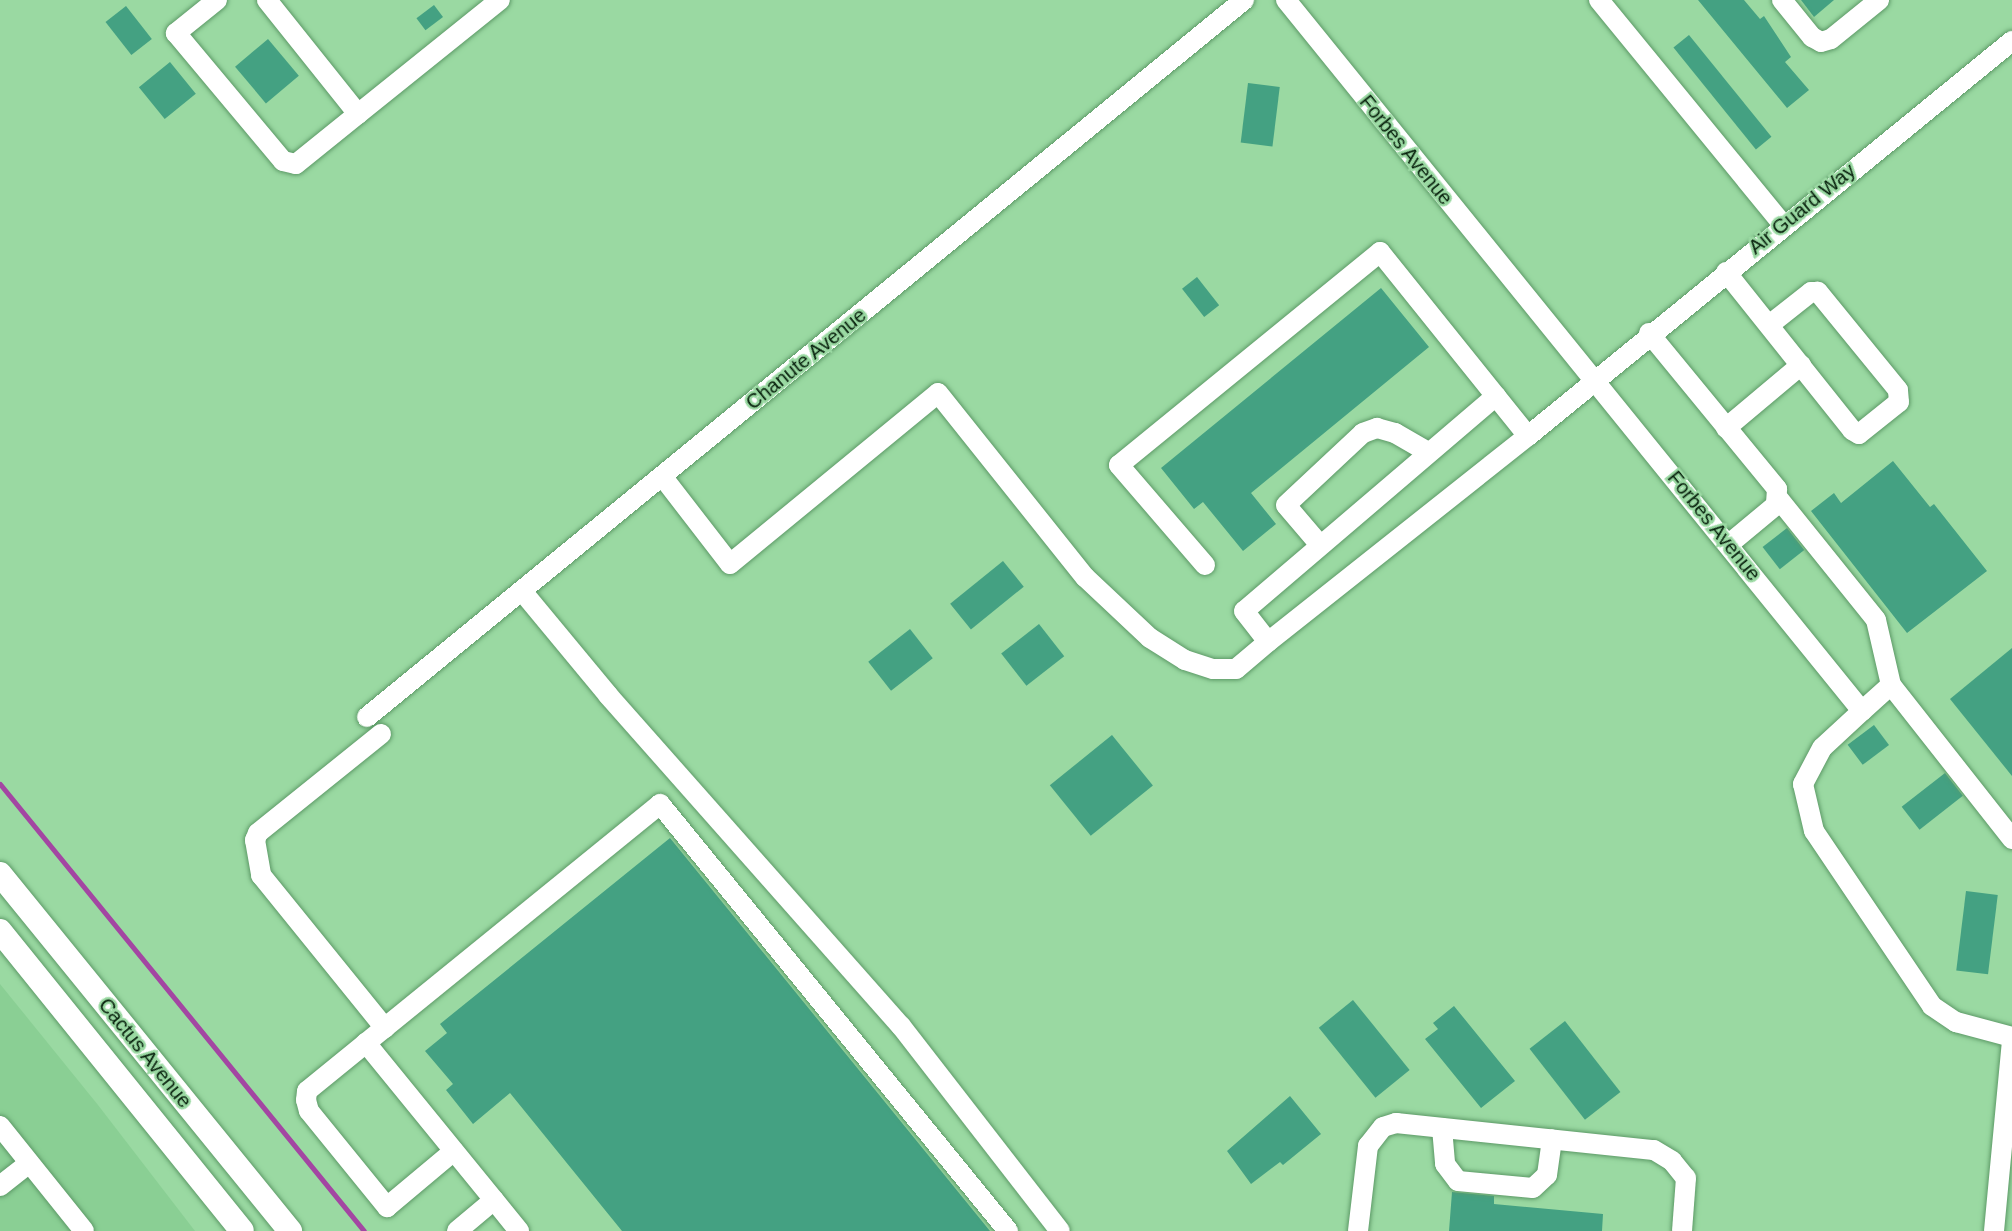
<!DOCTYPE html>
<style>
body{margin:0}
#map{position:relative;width:2012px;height:1231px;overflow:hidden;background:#9ad9a2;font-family:Helvetica,sans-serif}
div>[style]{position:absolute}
.built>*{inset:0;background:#8acf94}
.stream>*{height:5px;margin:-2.5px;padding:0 2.5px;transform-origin:2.5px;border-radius:2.5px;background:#a346a2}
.building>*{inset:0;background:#44a182;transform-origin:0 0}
.roads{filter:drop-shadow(0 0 2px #5d9a67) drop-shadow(0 0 2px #5d9a67)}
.minor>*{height:20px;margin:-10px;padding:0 10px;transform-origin:10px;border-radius:10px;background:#fff}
.major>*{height:24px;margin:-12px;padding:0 12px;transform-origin:12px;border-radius:12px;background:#fff}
span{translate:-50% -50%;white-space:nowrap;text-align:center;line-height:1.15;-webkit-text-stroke:5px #9ad9a2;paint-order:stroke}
.street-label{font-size:20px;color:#07200c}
</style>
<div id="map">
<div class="built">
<i style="clip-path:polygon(0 984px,98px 1105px,195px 1231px,0 1231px)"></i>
</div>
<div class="stream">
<i style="left:0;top:784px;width:576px;rotate:50.84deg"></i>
</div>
<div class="building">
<i style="clip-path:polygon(1698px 0,1744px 0,1760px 19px,1764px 16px,1791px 57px,1785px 62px,1809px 90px,1787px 108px)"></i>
<i style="clip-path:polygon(1801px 0,1834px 0,1814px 17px)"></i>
<i style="left:434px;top:5px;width:15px;height:22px;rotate:53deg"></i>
<i style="left:126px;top:6px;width:42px;height:26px;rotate:52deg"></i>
<i style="left:1689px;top:35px;width:131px;height:20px;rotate:51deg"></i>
<i style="left:268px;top:39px;width:48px;height:43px;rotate:50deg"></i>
<i style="left:170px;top:62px;width:41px;height:40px;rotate:51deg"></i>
<i style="left:1248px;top:83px;width:32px;height:60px;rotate:7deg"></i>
<i style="left:1197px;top:277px;width:36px;height:19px;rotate:52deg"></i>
<i style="clip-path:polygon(1381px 288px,1429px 347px,1251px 493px,1276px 524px,1243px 551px,1203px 502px,1194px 509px,1161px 468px)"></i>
<i style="clip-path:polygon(1893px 461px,1930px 507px,1934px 504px,1987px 571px,1907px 633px,1811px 511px,1834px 493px,1841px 503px)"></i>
<i style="left:1787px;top:528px;width:28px;height:31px;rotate:52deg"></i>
<i style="left:1003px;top:561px;width:33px;height:68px;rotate:51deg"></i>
<i style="left:1039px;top:624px;width:41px;height:48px;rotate:52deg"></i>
<i style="left:910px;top:629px;width:37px;height:53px;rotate:52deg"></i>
<i style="clip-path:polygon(2012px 648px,2012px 776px,1950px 699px)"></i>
<i style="left:1874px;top:725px;width:25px;height:33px;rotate:53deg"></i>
<i style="left:1112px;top:735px;width:65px;height:80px;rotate:51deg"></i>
<i style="left:1945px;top:773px;width:29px;height:55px;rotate:52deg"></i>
<i style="clip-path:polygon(670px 838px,990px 1231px,622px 1231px,510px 1093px,473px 1124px,446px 1090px,453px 1084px,425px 1051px,447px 1033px,440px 1024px)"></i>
<i style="left:1966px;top:891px;width:32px;height:80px;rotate:7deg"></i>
<i style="left:1353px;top:1000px;width:90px;height:44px;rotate:51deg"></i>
<i style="clip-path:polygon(1454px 1006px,1515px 1081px,1481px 1108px,1425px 1039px,1438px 1029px,1433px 1023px)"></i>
<i style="left:1565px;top:1021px;width:90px;height:45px;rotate:52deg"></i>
<i style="clip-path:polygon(1290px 1096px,1321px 1134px,1283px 1165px,1280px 1162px,1251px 1184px,1227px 1151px)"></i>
<i style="clip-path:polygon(1452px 1192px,1494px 1196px,1494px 1204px,1603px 1214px,1602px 1231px,1449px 1231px)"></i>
</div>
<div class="roads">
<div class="minor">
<i style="left:217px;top:0;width:53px;rotate:141.2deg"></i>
<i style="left:176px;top:33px;width:167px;rotate:50.1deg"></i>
<i style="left:283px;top:161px;width:13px;rotate:13deg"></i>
<i style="left:296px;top:164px;width:80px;rotate:-38.9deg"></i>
<i style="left:358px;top:114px;width:146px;rotate:-128.6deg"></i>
<i style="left:1286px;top:0;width:915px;rotate:50.99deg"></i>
<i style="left:1862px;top:711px;width:54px;rotate:137.2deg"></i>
<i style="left:1822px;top:748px;width:41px;rotate:117.8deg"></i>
<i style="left:1803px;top:784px;width:48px;rotate:76.8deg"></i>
<i style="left:1814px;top:831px;width:211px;rotate:56deg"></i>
<i style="left:1932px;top:1006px;width:29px;rotate:34deg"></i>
<i style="left:1956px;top:1022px;width:58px;rotate:15deg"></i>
<i style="left:1599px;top:0;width:291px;rotate:50.7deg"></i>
<i style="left:1782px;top:0;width:48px;rotate:51deg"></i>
<i style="left:1812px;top:37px;width:10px;rotate:29deg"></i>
<i style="left:1821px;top:42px;width:10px;rotate:-17deg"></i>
<i style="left:1831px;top:39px;width:62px;rotate:-39.1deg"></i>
<i style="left:358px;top:114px;width:182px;rotate:-38.8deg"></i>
<i style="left:1726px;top:272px;width:202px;rotate:51.4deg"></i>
<i style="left:1852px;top:430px;width:8px;rotate:30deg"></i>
<i style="left:1859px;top:434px;width:51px;rotate:-38.7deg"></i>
<i style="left:1899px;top:402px;width:12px;rotate:-95deg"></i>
<i style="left:1898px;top:390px;width:127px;rotate:-129.2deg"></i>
<i style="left:1818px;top:292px;width:7px;rotate:180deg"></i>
<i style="left:1811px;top:292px;width:53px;rotate:141.8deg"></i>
<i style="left:1649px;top:333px;width:202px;rotate:50.6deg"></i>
<i style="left:1777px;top:489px;width:16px;rotate:94deg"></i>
<i style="left:1776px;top:505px;width:61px;rotate:140.3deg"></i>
<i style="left:1496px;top:396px;width:331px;rotate:139.5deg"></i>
<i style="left:1244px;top:611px;width:39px;rotate:52deg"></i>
<i style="left:1268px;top:642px;width:332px;rotate:-38.4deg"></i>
<i style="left:1726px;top:428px;width:98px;rotate:-40deg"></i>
<i style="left:662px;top:476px;width:111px;rotate:52.3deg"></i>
<i style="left:730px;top:564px;width:269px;rotate:-39.4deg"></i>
<i style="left:938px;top:393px;width:236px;rotate:51.4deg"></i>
<i style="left:1085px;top:577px;width:89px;rotate:43.2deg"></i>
<i style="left:1150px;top:638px;width:41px;rotate:32.2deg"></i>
<i style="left:1185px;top:660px;width:29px;rotate:18deg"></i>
<i style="left:1213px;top:669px;width:23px"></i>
<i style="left:1236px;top:669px;width:42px;rotate:-40.2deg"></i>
<i style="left:1778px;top:498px;width:156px;rotate:51.2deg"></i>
<i style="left:1876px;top:620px;width:67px;rotate:77deg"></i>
<i style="left:1891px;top:685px;width:196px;rotate:51.8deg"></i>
<i style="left:1320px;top:545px;width:52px;rotate:-130.4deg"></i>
<i style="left:1286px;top:505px;width:105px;rotate:-43.1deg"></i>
<i style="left:1363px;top:433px;width:15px;rotate:-20deg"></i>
<i style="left:1377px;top:428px;width:19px;rotate:16deg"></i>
<i style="left:1395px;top:433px;width:39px;rotate:30deg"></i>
<i style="left:1205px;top:565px;width:132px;rotate:-130.7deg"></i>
<i style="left:1119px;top:465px;width:337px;rotate:-39.2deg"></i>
<i style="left:1380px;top:252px;width:236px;rotate:51.2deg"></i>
<i style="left:1528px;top:436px;width:625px;rotate:-39.22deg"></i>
<i style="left:522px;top:591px;width:135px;rotate:50.4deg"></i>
<i style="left:608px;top:695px;width:442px;rotate:48.5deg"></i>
<i style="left:901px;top:1026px;width:259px;rotate:52.2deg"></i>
<i style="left:1862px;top:711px;width:39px;rotate:-42deg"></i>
<i style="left:367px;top:717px;width:1133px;rotate:-39.27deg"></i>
<i style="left:381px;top:734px;width:158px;rotate:141.2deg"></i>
<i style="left:258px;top:833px;width:8px;rotate:113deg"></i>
<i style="left:255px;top:840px;width:36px;rotate:80deg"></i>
<i style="left:261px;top:875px;width:197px;rotate:51deg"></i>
<i style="left:366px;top:1043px;width:76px;rotate:140.9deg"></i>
<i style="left:307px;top:1091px;width:9px;rotate:96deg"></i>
<i style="left:306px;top:1100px;width:11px;rotate:75deg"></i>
<i style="left:309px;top:1111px;width:124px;rotate:50.9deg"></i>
<i style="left:387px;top:1207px;width:87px;rotate:-39.9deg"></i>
<i style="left:0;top:1126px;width:134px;rotate:51.3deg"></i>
<i style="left:1442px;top:1128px;width:36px;rotate:85deg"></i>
<i style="left:1445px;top:1164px;width:21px;rotate:53deg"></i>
<i style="left:1458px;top:1181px;width:75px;rotate:5.3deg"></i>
<i style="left:1533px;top:1188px;width:19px;rotate:-43deg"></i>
<i style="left:1547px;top:1175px;width:36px;rotate:-82deg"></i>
<i style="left:0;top:1186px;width:37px;rotate:-38deg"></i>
<i style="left:494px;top:1200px;width:40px;rotate:51deg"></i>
<i style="left:457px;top:1231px;width:48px;rotate:-40deg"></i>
<i style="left:494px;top:1200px;width:203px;rotate:-129.2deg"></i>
<i style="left:366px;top:1043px;width:379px;rotate:-39.1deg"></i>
<i style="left:660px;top:804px;width:551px;rotate:50.82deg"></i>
<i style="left:1358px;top:1231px;width:86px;rotate:-83.3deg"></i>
<i style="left:1368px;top:1146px;width:24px;rotate:-52deg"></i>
<i style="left:1383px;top:1127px;width:14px;rotate:-17deg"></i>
<i style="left:1396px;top:1123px;width:259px;rotate:6deg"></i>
<i style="left:1654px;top:1150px;width:21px;rotate:31deg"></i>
<i style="left:1672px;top:1161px;width:22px;rotate:51deg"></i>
<i style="left:1686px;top:1178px;width:53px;rotate:94.3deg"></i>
<i style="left:1994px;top:1231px;width:192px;rotate:-84.6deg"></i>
</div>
<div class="major">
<i style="left:0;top:874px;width:460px;rotate:50.9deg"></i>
<i style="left:0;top:931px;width:385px;rotate:51.1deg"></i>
</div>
</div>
<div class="street-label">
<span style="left:1406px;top:150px;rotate:51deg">Forbes Avenue</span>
<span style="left:1802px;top:209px;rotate:-39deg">Air Guard Way</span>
<span style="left:806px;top:359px;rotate:-39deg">Chanute Avenue</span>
<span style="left:1714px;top:526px;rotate:51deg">Forbes Avenue</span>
<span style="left:145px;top:1053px;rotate:51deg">Cactus Avenue</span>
</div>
</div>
